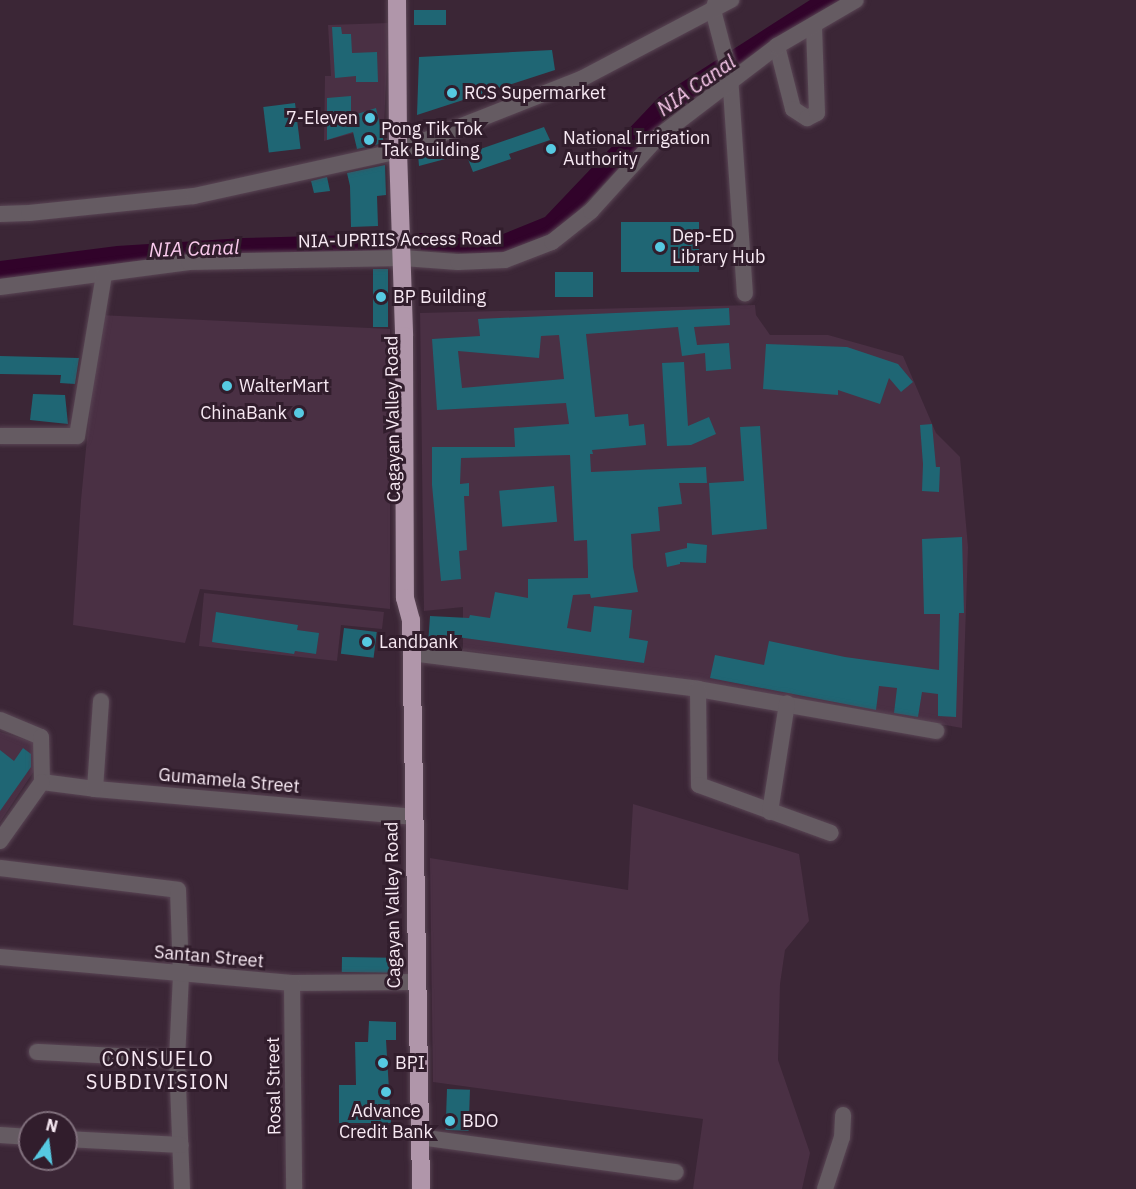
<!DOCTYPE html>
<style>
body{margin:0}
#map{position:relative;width:1136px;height:1189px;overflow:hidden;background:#3b2636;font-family:"IBM Plex Sans",sans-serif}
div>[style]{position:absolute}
.built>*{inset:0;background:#4a3044}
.water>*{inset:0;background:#31032a}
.building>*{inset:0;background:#1f6674;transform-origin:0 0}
.roads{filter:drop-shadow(0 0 2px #594554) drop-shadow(0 0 2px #594554)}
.minor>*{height:16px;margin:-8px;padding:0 8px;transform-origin:8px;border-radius:8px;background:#655b62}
.highway>*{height:18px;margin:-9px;padding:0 9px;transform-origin:9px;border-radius:9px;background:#b096aa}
.dots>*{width:16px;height:16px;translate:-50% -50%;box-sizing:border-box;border:3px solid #311d2c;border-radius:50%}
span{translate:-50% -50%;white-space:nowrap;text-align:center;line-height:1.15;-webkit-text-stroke:6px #311d2c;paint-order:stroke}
.poi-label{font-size:18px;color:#f7e9f3}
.left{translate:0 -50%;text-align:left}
.right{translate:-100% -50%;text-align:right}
.street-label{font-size:18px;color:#f7e9f3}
.water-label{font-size:20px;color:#f9c9ec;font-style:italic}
.neighbourhood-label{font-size:20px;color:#f7e9f3;letter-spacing:1.5px}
.north{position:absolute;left:18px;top:1111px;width:60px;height:60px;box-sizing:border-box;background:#311d2c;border:2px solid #806f7c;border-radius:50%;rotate:14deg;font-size:16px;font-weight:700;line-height:24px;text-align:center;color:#f7e9f3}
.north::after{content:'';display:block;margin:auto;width:21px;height:27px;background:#56c9e1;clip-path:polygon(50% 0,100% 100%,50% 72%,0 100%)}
</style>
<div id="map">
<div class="built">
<i style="clip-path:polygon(389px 23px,384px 125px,324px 141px,325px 76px,331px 76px,328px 25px)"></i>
<i style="clip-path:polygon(755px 305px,756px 315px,770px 335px,828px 335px,903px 356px,936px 433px,960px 457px,968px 547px,962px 728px,708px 683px,463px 650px,463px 607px,424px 611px,420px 313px)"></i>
<i style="clip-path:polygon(99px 315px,390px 329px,390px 609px,200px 589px,185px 643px,73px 625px,81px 500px)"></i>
<i style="clip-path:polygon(204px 593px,384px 612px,382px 629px,341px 625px,337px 661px,199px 646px)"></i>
<i style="clip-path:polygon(0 732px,34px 742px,38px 765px,0 822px)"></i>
<i style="clip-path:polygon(633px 804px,799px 854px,809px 921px,785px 950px,780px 984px,778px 1060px,810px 1153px,802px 1189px,693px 1189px,703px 1119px,433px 1082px,430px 858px,628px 890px)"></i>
</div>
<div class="water">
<i style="clip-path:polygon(810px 0,847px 0,747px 58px,664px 120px,563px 227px,525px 246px,492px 255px,421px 250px,419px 233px,498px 236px,545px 217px,659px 97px)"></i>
<i style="clip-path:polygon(389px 234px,388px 250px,255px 254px,90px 267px,0 280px,0 261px,117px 246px,244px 238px)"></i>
</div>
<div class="building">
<i style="left:414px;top:10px;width:32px;height:15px"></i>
<i style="clip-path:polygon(332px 27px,341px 27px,342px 34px,351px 34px,352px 53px,377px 52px,378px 82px,356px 82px,356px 76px,335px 78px)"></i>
<i style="clip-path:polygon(552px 50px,555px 70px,417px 115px,419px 57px)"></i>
<i style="clip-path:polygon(351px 96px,351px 116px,376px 108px,384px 143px,357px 149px,353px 132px,327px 140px,327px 98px)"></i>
<i style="left:295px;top:103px;width:46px;height:32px;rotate:83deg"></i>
<i style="clip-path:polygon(544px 127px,550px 140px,509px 154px,511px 159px,473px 172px,466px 154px)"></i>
<i style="clip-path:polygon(444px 144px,449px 158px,419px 166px,418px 154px)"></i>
<i style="clip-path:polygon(385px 165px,386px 195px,377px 196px,378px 226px,351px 227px,350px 186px,347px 173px)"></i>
<i style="clip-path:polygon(327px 177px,330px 191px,314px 193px,311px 181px)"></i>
<i style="left:621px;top:222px;width:78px;height:50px"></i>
<i style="left:373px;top:269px;width:15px;height:58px"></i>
<i style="left:555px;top:272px;width:38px;height:25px"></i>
<i style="clip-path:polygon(evenodd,729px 308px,730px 325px,694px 327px,697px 345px,729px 343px,731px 369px,706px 371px,705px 353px,682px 356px,678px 327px,586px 334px,595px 417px,628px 414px,629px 426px,644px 424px,646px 445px,592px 450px,593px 454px,590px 454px,591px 472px,706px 467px,707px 483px,679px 483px,682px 504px,658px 507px,660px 531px,631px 534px,633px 567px,638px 592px,591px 598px,590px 594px,573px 595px,567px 628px,591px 632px,594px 606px,632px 610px,629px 638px,648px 641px,644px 663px,457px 637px,456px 648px,428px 645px,430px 616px,469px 618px,470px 615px,490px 618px,495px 592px,528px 598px,528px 579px,588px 578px,588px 572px,587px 540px,574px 541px,570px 455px,461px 458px,460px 484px,469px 483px,469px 496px,464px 496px,467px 550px,459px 551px,461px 579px,441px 581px,432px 485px,432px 447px,515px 447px,514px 428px,569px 424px,566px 403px,437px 410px,432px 339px,480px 336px,478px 319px,729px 308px,559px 335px,564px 379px,462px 388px,458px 351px,539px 358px,541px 336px,559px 335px)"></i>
<i style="clip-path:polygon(766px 344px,847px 347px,898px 364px,913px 382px,901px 392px,889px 378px,880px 404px,838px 390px,838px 395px,763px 389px)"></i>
<i style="clip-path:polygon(0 356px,79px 358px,75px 384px,60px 383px,61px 375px,0 374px)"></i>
<i style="clip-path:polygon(684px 362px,688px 426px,709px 417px,716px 434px,691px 445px,667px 446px,662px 363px)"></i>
<i style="clip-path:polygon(33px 394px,65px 395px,68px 424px,30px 420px)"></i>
<i style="clip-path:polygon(932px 424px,936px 467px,940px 467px,939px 492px,922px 491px,923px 464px,920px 425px)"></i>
<i style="clip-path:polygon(760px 426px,767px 529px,712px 535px,709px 483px,744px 481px,740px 427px)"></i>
<i style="left:554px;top:486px;width:36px;height:55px;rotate:85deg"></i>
<i style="clip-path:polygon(962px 537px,964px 613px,959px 613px,956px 717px,938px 716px,938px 694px,922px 692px,918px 717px,894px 713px,897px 688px,879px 686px,876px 710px,710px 678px,715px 655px,764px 665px,769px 641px,845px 657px,939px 670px,940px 614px,924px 614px,922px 539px)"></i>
<i style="clip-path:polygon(687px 543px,707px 545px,706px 563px,680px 562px,680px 564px,667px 567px,665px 553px,687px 548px)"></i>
<i style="clip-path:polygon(216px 612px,298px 625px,297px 630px,319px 633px,316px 654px,295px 651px,294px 654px,212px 642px)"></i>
<i style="left:344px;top:628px;width:33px;height:26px;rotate:7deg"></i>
<i style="clip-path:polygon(23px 748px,31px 754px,31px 767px,0 811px,0 750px,14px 761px)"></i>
<i style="left:342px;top:957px;width:50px;height:15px;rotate:1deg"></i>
<i style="clip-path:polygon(369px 1021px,396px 1022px,396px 1040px,386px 1040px,391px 1123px,339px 1123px,339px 1085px,356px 1085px,355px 1042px,368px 1042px)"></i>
<i style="left:447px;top:1089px;width:23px;height:41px;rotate:2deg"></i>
</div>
<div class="roads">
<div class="minor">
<i style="left:716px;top:1px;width:9px;rotate:108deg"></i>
<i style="left:713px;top:10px;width:67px;rotate:75.3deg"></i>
<i style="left:730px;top:75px;width:219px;rotate:86.1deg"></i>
<i style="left:777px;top:46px;width:65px;rotate:75.7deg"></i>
<i style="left:793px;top:109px;width:17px;rotate:33deg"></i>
<i style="left:807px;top:118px;width:11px;rotate:-27deg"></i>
<i style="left:817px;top:113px;width:88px;rotate:-92deg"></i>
<i style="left:0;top:214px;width:29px;rotate:-2deg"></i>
<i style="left:29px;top:213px;width:166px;rotate:-5.9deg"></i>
<i style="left:194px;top:196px;width:209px;rotate:-12.4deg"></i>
<i style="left:398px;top:151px;width:197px;rotate:-21.5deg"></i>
<i style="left:581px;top:79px;width:170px;rotate:-27.8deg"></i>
<i style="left:0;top:287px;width:191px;rotate:-7.5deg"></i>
<i style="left:189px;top:262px;width:214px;rotate:-1.1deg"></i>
<i style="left:403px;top:258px;width:55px;rotate:4.2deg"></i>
<i style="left:458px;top:262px;width:47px;rotate:-2.4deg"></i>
<i style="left:505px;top:260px;width:50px;rotate:-21deg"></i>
<i style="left:552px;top:242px;width:50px;rotate:-38.5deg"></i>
<i style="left:591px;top:211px;width:100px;rotate:-47.8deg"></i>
<i style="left:658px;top:137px;width:150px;rotate:-37.4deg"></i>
<i style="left:777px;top:46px;width:91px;rotate:-30.2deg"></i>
<i style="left:0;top:436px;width:77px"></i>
<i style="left:77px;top:436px;width:164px;rotate:-80.5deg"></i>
<i style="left:411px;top:653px;width:289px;rotate:7.1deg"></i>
<i style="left:698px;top:689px;width:242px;rotate:10deg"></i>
<i style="left:698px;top:689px;width:96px;rotate:89.4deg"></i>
<i style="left:699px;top:785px;width:140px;rotate:20deg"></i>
<i style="left:0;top:720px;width:44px;rotate:22.5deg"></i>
<i style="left:41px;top:737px;width:45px;rotate:88.7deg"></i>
<i style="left:42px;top:782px;width:53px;rotate:7.5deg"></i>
<i style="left:95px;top:789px;width:319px;rotate:5deg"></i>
<i style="left:95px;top:789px;width:88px;rotate:-86.1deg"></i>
<i style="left:770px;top:812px;width:110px;rotate:-81.1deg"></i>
<i style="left:0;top:841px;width:72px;rotate:-54.6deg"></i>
<i style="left:0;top:868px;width:179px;rotate:7deg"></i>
<i style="left:178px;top:890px;width:85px;rotate:88deg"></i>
<i style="left:181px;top:975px;width:84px;rotate:92.7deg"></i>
<i style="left:177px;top:1059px;width:130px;rotate:87.8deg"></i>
<i style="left:0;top:957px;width:293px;rotate:5.1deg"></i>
<i style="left:292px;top:983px;width:124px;rotate:-0.5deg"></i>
<i style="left:292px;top:983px;width:206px;rotate:89.4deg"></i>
<i style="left:37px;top:1052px;width:140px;rotate:2.9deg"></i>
<i style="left:0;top:1135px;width:30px;rotate:4deg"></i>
<i style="left:419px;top:1137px;width:259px;rotate:7.8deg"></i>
<i style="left:66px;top:1139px;width:115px;rotate:3deg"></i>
<i style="left:825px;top:1189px;width:55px;rotate:-71.9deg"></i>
<i style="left:842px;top:1137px;width:22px;rotate:-87deg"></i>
</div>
<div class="highway">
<i style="left:397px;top:0;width:151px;rotate:89.6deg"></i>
<i style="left:398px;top:151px;width:185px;rotate:88.1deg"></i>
<i style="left:404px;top:336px;width:262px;rotate:89.8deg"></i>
<i style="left:405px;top:598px;width:23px;rotate:75deg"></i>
<i style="left:411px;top:620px;width:569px;rotate:88.99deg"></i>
</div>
</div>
<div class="dots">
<i style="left:452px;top:93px;background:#56c9e1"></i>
<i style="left:370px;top:118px;background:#56c9e1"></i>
<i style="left:369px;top:140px;background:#56c9e1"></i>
<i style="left:551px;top:149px;background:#56c9e1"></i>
<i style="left:660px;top:247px;background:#56c9e1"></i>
<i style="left:381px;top:297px;background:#56c9e1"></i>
<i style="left:227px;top:386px;background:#56c9e1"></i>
<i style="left:299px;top:413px;background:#56c9e1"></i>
<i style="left:367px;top:642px;background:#56c9e1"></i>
<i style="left:383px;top:1063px;background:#56c9e1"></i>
<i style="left:386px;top:1092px;background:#56c9e1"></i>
<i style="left:450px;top:1121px;background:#56c9e1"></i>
</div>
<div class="poi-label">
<span class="left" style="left:464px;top:93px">RCS Supermarket</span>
<span class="right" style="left:358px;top:118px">7-Eleven</span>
<span class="left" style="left:381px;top:140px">Pong Tik Tok<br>Tak Building</span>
<span class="left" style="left:563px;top:149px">National Irrigation<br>Authority</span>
<span class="left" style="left:672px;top:247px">Dep-ED<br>Library Hub</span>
<span class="left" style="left:393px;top:297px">BP Building</span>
<span class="left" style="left:239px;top:386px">WalterMart</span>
<span class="right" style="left:287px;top:413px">ChinaBank</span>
<span class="left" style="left:379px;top:642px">Landbank</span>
<span class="left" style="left:395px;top:1063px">BPI</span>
<span style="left:386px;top:1122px">Advance<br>Credit Bank</span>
<span class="left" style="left:462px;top:1121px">BDO</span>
</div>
<div class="street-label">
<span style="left:400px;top:240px;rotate:-1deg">NIA-UPRIIS Access Road</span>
<span style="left:393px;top:419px;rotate:-91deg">Cagayan Valley Road</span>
<span style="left:229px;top:781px;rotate:5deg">Gumamela Street</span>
<span style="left:393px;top:905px;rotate:-91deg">Cagayan Valley Road</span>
<span style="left:209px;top:957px;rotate:5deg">Santan Street</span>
<span style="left:274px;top:1086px;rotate:-91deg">Rosal Street</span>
</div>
<div class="water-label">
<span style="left:696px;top:85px;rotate:-35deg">NIA Canal</span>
<span style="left:194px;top:248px;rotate:-2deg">NIA Canal</span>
</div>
<div class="neighbourhood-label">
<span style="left:158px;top:1070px">CONSUELO<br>SUBDIVISION</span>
</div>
<div class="north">N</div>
</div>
